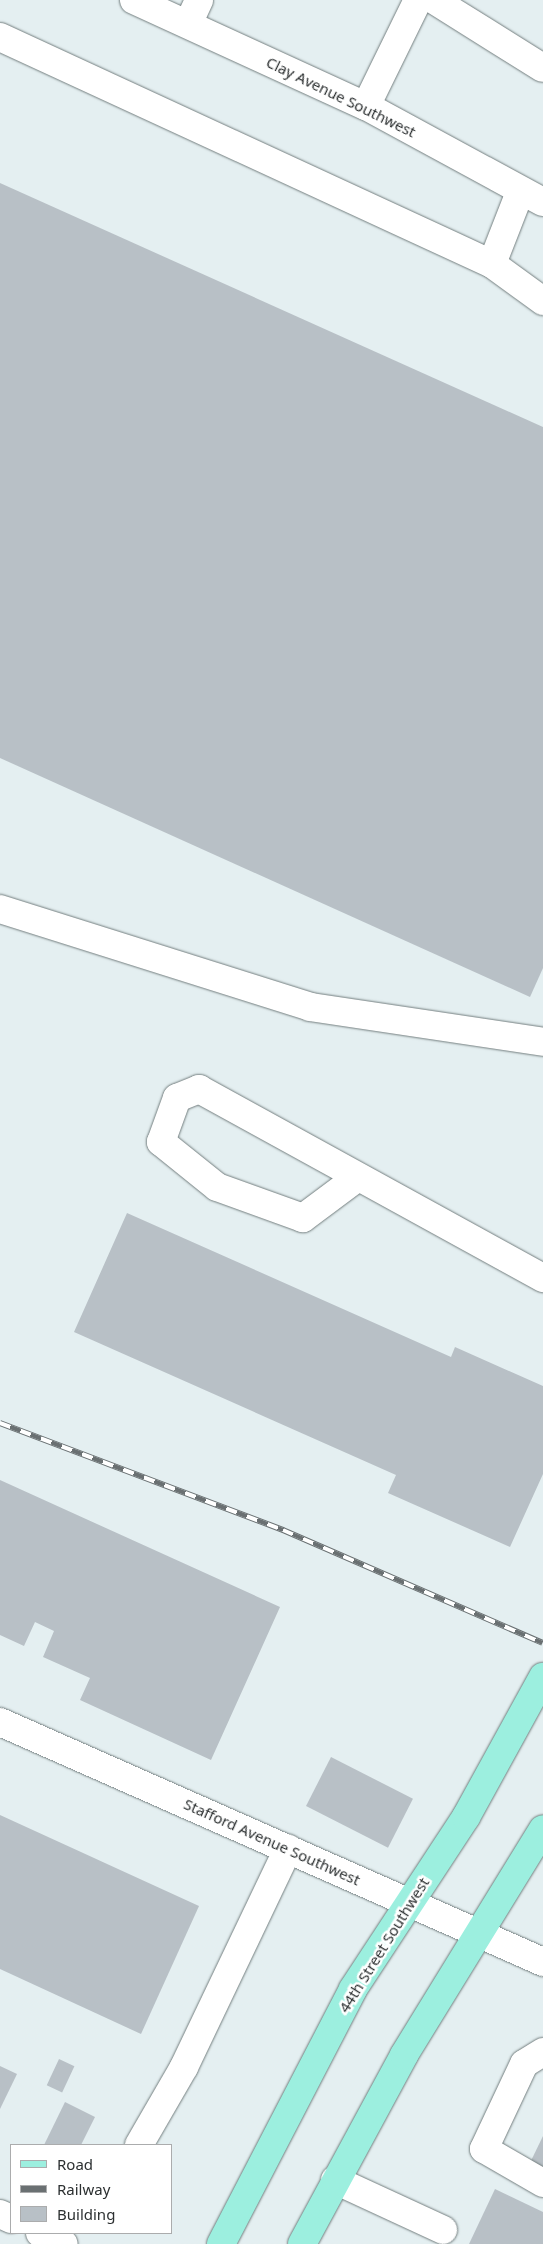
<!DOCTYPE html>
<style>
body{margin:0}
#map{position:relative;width:543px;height:2244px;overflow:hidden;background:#e4eff1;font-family:"Noto Sans",sans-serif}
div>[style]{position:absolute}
.building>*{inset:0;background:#b8c0c6;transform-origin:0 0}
.roads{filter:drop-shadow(0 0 1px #737e7f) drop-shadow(0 0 1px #737e7f)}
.minor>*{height:28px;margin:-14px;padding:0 14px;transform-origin:14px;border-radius:14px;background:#fff}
.major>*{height:28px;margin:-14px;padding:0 14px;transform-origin:14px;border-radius:14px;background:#9cefdf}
.rail>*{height:5.5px;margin-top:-2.75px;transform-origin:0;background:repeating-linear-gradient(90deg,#fff 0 11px,#6a7072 0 22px);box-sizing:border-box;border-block:1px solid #6a7072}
span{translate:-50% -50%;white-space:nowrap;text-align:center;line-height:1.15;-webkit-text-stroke:5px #fff;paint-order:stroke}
.street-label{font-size:15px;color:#2c3031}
.legend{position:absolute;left:10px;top:2144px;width:162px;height:90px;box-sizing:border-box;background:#fff;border:1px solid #abacad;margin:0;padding:6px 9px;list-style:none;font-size:15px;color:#2c3031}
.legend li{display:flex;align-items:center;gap:10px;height:25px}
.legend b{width:25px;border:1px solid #abacad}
</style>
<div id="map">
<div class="building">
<i style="clip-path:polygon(0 183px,543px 427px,543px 968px,530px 997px,0 758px)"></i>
<i style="clip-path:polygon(127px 1213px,451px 1357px,455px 1347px,543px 1386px,543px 1474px,510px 1547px,388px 1493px,396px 1475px,74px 1332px)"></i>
<i style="clip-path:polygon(0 1480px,280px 1607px,211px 1760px,80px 1700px,90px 1678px,43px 1657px,54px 1631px,35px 1622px,24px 1646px,0 1635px)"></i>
<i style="left:331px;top:1757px;width:92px;height:55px;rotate:27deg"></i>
<i style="clip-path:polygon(0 1815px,199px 1906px,141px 2034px,0 1969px)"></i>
<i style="left:59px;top:2059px;width:17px;height:29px;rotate:25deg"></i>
<i style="clip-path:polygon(0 2066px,17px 2074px,0 2109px)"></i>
<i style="clip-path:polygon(65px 2102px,95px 2117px,81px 2145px,44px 2145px)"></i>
<i style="clip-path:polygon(543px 2136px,543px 2177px,527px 2169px)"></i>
<i style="clip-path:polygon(495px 2189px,543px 2212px,543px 2244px,469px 2244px)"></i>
</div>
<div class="roads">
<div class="minor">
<i style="left:134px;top:0;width:255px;rotate:24.6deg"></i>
<i style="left:366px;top:106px;width:201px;rotate:28.5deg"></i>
<i style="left:434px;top:0;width:128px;rotate:32deg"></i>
<i style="left:188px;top:24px;width:26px;rotate:-65deg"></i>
<i style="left:0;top:37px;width:542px;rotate:24.77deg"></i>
<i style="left:366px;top:106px;width:118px;rotate:-63.9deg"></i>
<i style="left:520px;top:192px;width:77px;rotate:111.3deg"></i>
<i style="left:492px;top:264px;width:63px;rotate:36deg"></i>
<i style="left:0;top:909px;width:325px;rotate:17.5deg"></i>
<i style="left:310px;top:1007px;width:236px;rotate:8.5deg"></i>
<i style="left:358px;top:1177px;width:69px;rotate:143.3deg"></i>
<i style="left:303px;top:1218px;width:91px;rotate:-160.2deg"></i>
<i style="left:217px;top:1187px;width:72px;rotate:-141.2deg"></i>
<i style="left:161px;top:1142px;width:47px;rotate:-70deg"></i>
<i style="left:177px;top:1098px;width:24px;rotate:-22deg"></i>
<i style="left:199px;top:1089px;width:393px;rotate:28.8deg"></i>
<i style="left:0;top:1722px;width:594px;rotate:23.84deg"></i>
<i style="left:543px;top:2052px;width:22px;rotate:148deg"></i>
<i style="left:524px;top:2064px;width:94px;rotate:115.2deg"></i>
<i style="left:484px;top:2149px;width:68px;rotate:30deg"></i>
<i style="left:139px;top:2145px;width:90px;rotate:-60deg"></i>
<i style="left:184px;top:2067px;width:242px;rotate:-64.5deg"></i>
<i style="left:335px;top:2180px;width:119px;rotate:24.8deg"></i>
<i style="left:0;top:2214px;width:12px;rotate:24deg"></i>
<i style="left:40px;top:2233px;width:26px;rotate:25deg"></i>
</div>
<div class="major">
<i style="left:221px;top:2244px;width:287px;rotate:-62.6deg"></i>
<i style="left:353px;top:1989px;width:206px;rotate:-56.7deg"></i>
<i style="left:466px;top:1817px;width:160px;rotate:-61.2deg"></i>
<i style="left:302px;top:2244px;width:215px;rotate:-61.6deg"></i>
<i style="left:404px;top:2055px;width:265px;rotate:-58.4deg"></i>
</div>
</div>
<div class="rail">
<i style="left:0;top:1423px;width:303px;rotate:20.7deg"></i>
<i style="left:283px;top:1530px;width:283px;rotate:23.5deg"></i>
</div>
<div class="street-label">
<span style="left:341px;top:97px;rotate:26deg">Clay Avenue Southwest</span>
<span style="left:272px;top:1842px;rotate:24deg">Stafford Avenue Southwest</span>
<span style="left:384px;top:1945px;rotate:-58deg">44th Street Southwest</span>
</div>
<ul class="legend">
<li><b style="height:6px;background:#9cefdf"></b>Road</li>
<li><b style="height:6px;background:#6a7072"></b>Railway</li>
<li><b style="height:14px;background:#b8c0c6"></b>Building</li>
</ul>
</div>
